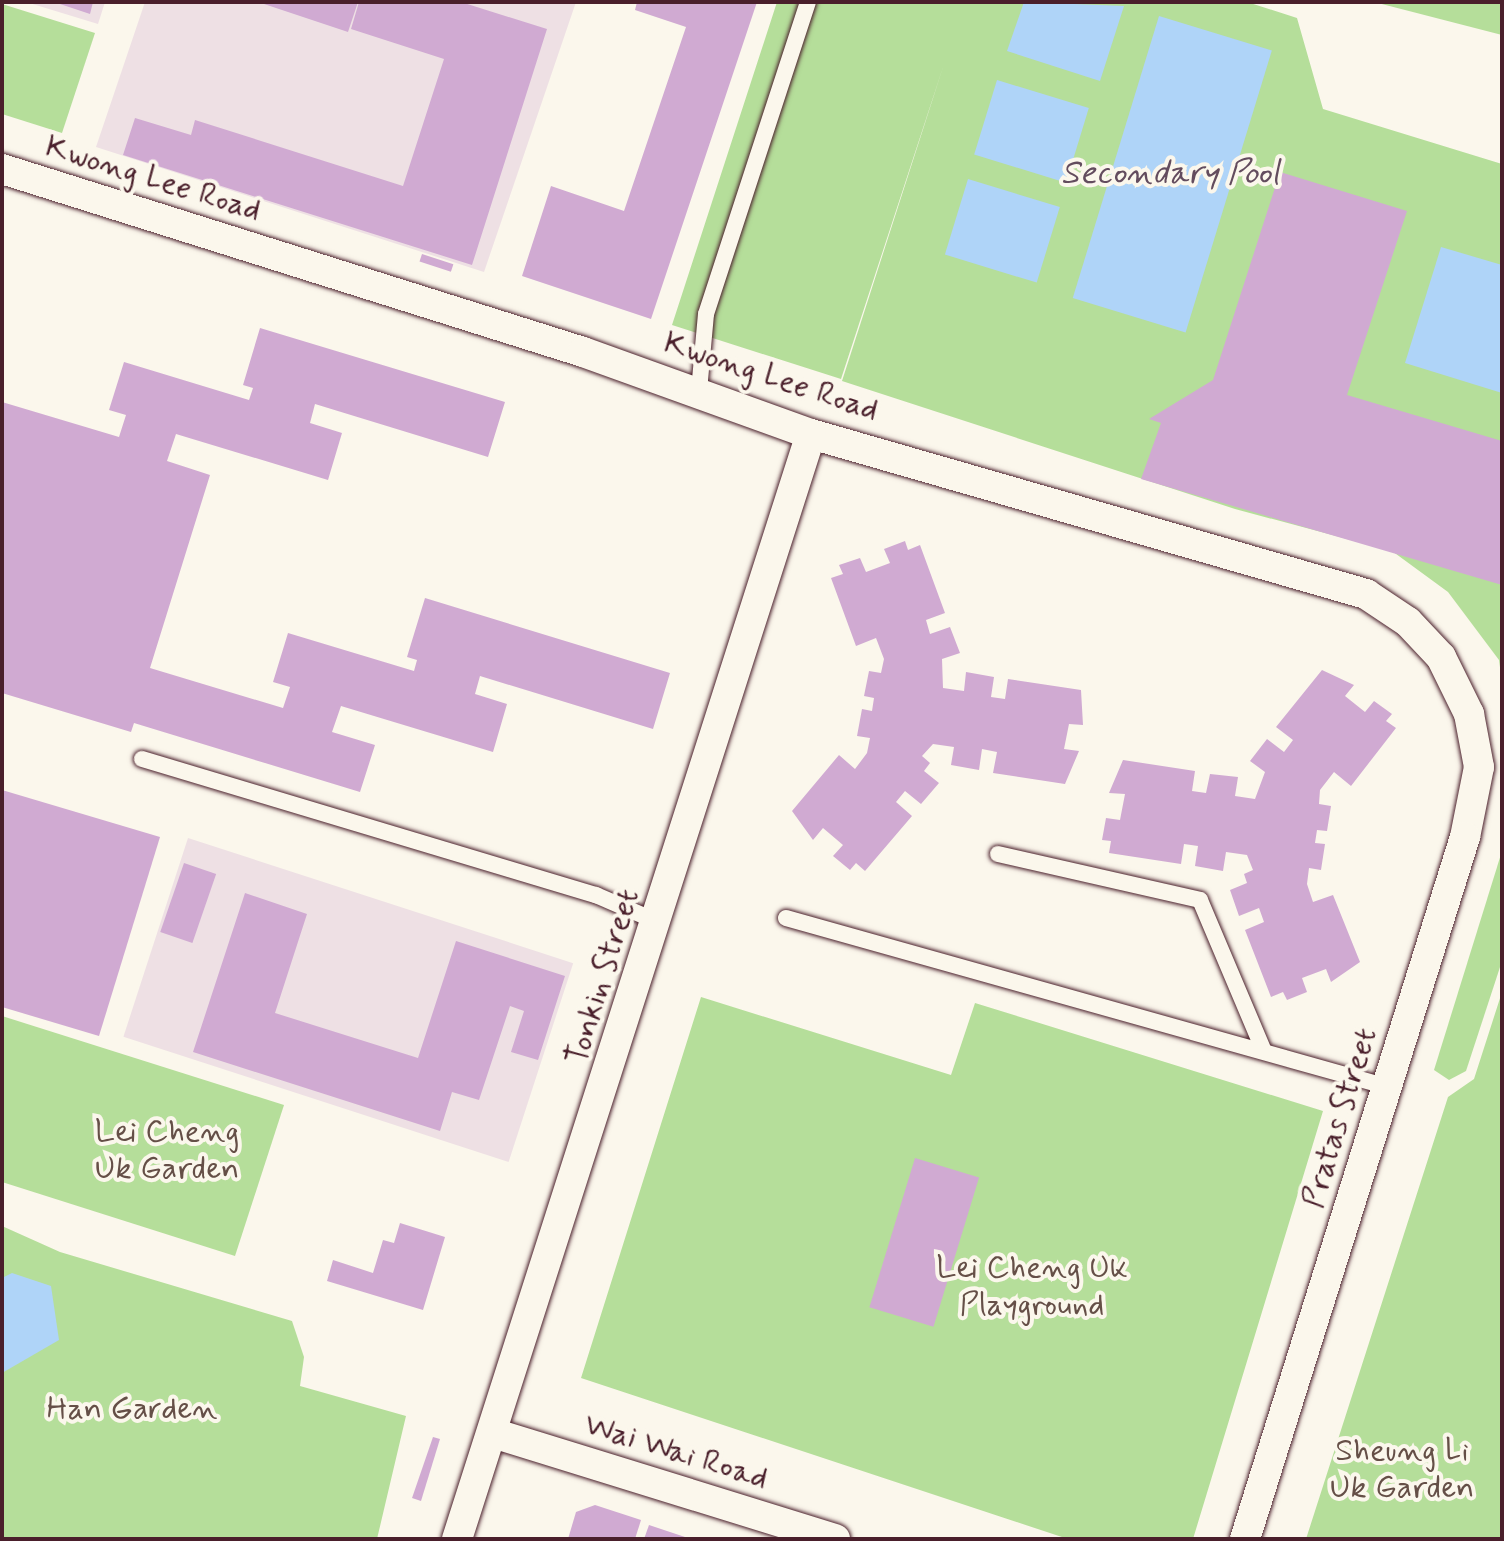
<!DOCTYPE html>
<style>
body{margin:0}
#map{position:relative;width:1504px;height:1541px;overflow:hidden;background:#fbf7ec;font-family:Mynerve,sans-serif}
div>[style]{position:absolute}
.built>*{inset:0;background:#eee0e4;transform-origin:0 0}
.green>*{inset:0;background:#b5de9a}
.water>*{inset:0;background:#afd4f8;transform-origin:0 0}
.building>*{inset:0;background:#d0aad2;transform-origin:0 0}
.roads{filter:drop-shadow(0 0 2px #4a1f2b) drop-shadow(0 0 2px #4a1f2b)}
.lane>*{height:16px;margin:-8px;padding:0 8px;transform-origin:8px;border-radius:8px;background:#fbf7ec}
.street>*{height:30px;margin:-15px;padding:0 15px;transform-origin:15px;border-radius:15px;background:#fbf7ec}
span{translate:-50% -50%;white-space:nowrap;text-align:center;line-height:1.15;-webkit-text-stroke:8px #fbf7ec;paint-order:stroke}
.street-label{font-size:32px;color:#4a1f2b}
.park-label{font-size:32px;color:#654f47}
.water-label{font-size:34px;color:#634c5e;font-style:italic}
.frame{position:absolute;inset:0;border:4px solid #4a1f2b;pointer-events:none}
</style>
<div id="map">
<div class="built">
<i style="clip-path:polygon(26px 2px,105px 2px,98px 24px)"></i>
<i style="clip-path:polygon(145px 2px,576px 2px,484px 272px,96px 147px)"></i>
<i style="left:188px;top:838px;width:405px;height:209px;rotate:18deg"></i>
</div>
<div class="green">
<i style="clip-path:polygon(777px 2px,1247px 2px,1297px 18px,1323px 109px,1502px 164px,1502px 682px,1499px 660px,1448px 592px,1392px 551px,1235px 509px,842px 381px,944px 64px,841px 379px,672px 325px)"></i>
<i style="clip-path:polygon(1374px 2px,1502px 2px,1502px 35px)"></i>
<i style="clip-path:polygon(2px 4px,95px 33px,62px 133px,2px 114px)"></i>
<i style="clip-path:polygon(1502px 851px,1502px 961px,1466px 1071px,1449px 1080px,1434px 1070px)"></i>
<i style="clip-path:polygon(1502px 992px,1502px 1539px,1306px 1539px,1448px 1097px,1474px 1079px)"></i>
<i style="clip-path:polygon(701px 997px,951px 1075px,975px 1003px,1323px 1111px,1193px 1539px,1068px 1539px,581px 1378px)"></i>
<i style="clip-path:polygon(2px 1016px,284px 1105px,235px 1256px,2px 1182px)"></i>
<i style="clip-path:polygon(2px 1226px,60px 1252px,292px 1321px,304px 1357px,300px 1386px,406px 1416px,377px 1539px,2px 1539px)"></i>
</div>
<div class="water">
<i style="clip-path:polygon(1024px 2px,1124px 6px,1100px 81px,1007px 51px)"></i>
<i style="left:1159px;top:16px;width:118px;height:295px;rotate:17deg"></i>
<i style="left:997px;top:80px;width:96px;height:78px;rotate:17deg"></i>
<i style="left:968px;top:179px;width:96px;height:79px;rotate:17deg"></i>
<i style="clip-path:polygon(1441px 247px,1502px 265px,1502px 393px,1405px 363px)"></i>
<i style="clip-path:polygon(12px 1273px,51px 1286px,59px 1340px,2px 1373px,2px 1278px)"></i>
</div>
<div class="building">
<i style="clip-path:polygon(54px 2px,93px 2px,90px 14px)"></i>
<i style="clip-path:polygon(258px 2px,358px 2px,348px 32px)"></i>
<i style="clip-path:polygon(359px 2px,461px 2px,547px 29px,472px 265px,123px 155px,135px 118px,191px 135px,195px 120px,403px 186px,444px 59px,351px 29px)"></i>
<i style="clip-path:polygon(637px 2px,757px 2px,651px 319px,522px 276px,551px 186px,624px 211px,686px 27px,635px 10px)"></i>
<i style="clip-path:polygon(1280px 172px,1407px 211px,1347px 395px,1502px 441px,1502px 585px,1141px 479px,1161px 423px,1149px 419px,1213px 380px)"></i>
<i style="left:422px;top:254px;width:33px;height:8px;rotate:18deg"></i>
<i style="clip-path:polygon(260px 328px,505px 402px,488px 457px,315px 404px,310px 423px,342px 433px,328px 480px,176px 434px,167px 461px,210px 475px,150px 668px,283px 708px,290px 687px,273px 682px,288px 633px,414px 671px,417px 660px,407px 657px,425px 598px,670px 673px,653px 729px,480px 676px,475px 694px,507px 704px,493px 752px,341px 706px,332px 732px,375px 745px,360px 792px,134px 723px,131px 732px,2px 693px,2px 402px,119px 437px,126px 415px,109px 410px,124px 362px,249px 400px,253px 388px,243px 385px)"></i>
<i style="clip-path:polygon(905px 541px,908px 550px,920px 545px,945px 613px,926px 620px,930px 634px,950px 627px,960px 653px,942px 659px,943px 688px,964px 691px,966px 672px,994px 677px,991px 697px,1005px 699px,1008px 679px,1081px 690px,1083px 725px,1069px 724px,1064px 749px,1079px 751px,1065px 784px,993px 773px,997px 752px,982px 749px,979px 770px,951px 765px,954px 747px,933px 744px,922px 756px,930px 763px,924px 771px,939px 783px,921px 804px,905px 791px,896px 802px,912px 816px,865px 871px,856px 863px,850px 870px,833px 856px,843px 845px,823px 828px,813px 840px,792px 811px,839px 755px,855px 769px,867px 753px,870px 738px,857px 736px,862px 709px,872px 711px,874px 698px,864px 696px,869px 671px,881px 673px,884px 659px,876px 638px,856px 646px,831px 578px,843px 574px,839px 565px,860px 558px,866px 572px,890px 563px,884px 549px)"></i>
<i style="clip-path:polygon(1322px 670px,1354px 685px,1345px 696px,1365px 712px,1374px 701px,1392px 714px,1386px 721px,1396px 728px,1351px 786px,1334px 772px,1320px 790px,1319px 804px,1331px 806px,1327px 831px,1317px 830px,1315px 843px,1325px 844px,1321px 870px,1309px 868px,1307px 884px,1313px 902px,1333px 895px,1360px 962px,1331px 982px,1326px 969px,1302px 978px,1307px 992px,1287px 1000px,1283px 992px,1271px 997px,1245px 930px,1264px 922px,1259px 908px,1239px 916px,1230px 890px,1247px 883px,1244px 874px,1253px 870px,1247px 855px,1226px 852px,1223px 871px,1195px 866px,1198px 846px,1184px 844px,1181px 864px,1109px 853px,1111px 841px,1102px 840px,1106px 818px,1120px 820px,1125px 794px,1109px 793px,1123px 760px,1195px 771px,1192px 791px,1206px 793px,1210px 774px,1238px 777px,1235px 796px,1255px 799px,1265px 772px,1250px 761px,1267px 739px,1284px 752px,1293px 740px,1276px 727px)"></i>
<i style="clip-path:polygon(2px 790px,160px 837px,99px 1036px,2px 1007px)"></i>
<i style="left:184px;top:863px;width:34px;height:73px;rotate:19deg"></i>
<i style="clip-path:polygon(245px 893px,307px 914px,275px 1013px,418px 1058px,456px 941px,565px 976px,538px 1060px,511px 1052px,524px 1011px,510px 1006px,479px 1100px,452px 1092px,440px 1131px,193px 1052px)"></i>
<i style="left:915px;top:1158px;width:67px;height:156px;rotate:17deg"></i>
<i style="clip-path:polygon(400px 1223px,445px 1237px,423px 1310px,327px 1281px,333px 1260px,373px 1273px,383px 1240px,394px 1243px)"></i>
<i style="clip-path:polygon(433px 1437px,440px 1439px,421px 1501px,412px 1498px)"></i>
<i style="clip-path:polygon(595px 1505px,641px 1520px,635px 1539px,568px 1539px,576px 1512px)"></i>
<i style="clip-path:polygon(649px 1525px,688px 1538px,688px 1539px,644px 1539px)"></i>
</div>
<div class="roads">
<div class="lane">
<i style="left:699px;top:391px;width:77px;rotate:-84.8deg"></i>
<i style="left:706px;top:314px;width:328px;rotate:-71.9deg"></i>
<i style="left:142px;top:759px;width:474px;rotate:16.7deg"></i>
<i style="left:596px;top:895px;width:68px;rotate:23.5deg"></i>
<i style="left:998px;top:854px;width:207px;rotate:12.8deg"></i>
<i style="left:1200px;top:900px;width:162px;rotate:67.1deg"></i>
<i style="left:786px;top:918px;width:625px;rotate:15.68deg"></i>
</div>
<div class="street">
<i style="left:2px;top:169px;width:609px;rotate:17.48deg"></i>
<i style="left:583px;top:352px;width:242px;rotate:19.8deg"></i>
<i style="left:811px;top:434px;width:578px;rotate:16.08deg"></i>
<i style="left:1366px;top:594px;width:50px;rotate:33.7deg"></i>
<i style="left:1408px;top:622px;width:48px;rotate:46.7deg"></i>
<i style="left:1441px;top:657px;width:64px;rotate:63.8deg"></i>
<i style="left:1469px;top:714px;width:54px;rotate:79.3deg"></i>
<i style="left:1479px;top:767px;width:71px;rotate:101.3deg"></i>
<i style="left:1465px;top:837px;width:736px;rotate:107.4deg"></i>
<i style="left:496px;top:1434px;width:355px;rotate:17.2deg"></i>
<i style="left:457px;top:1539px;width:1160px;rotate:-72.24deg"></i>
</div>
</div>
<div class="street-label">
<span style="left:153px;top:179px;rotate:17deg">Kwong Lee Road</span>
<span style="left:771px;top:377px;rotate:18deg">Kwong Lee Road</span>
<span style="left:603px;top:977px;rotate:-73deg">Tonkin Street</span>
<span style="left:1340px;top:1118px;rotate:-73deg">Pratas Street</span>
<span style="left:676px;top:1452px;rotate:17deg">Wai Wai Road</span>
</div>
<div class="park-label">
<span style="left:167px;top:1151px">Lei Cheng<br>Uk Garden</span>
<span style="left:1032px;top:1287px">Lei Cheng Uk<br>Playground</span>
<span style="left:132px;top:1409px">Han Garden</span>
<span style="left:1402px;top:1470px">Sheung Li<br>Uk Garden</span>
</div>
<div class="water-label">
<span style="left:1170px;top:174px">Secondary Pool</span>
</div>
<div class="frame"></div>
</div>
